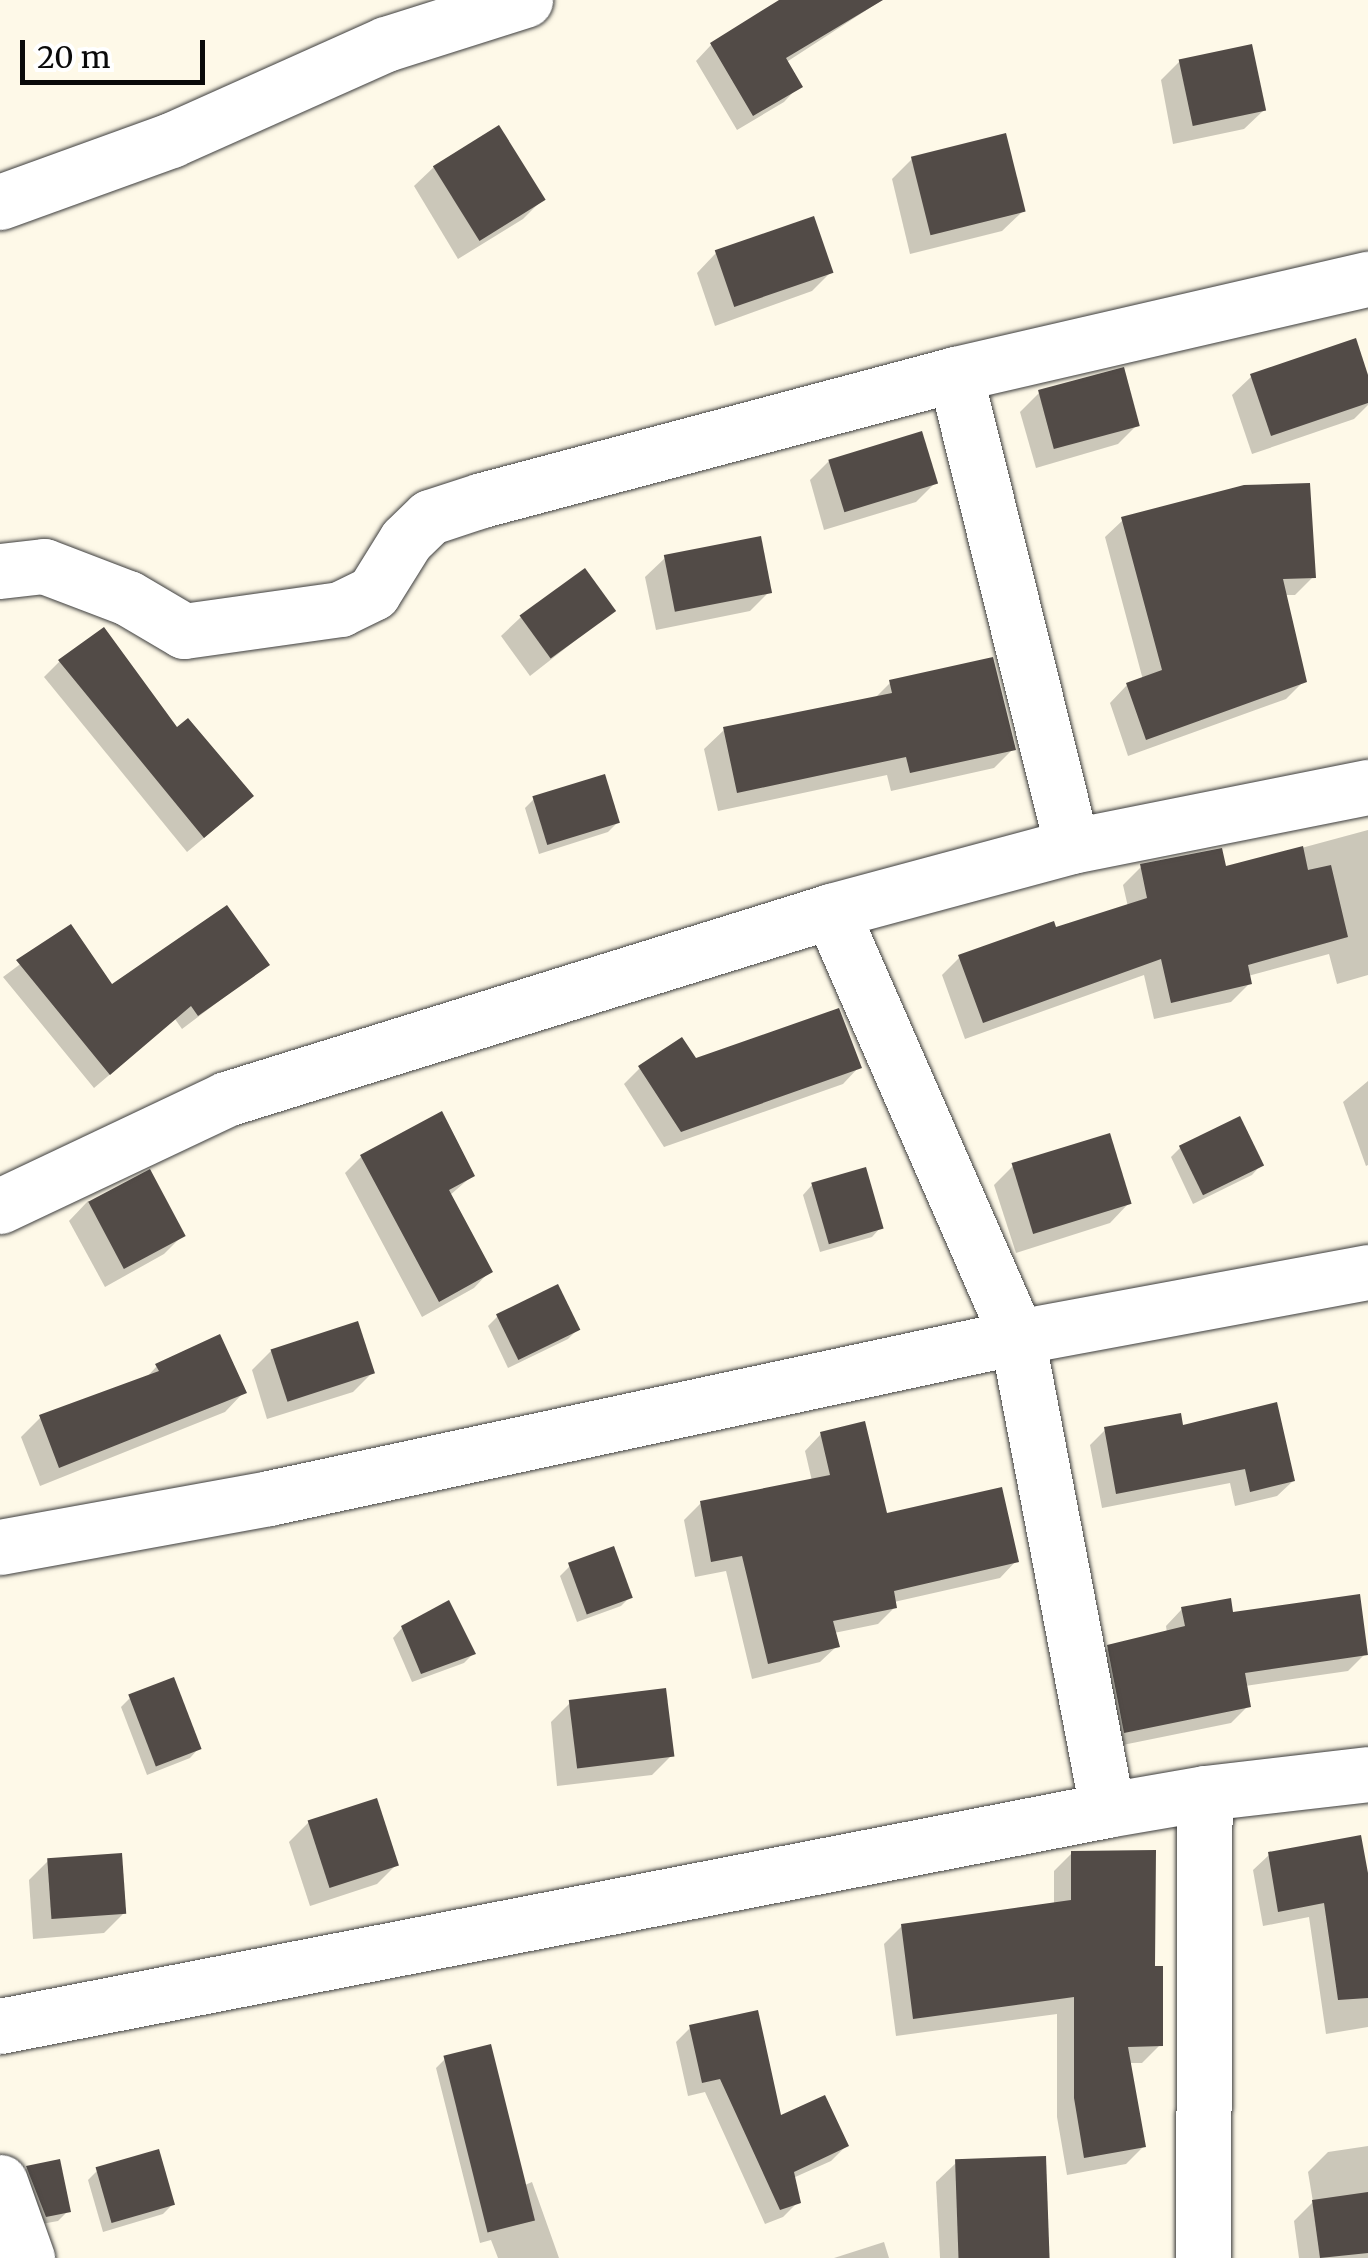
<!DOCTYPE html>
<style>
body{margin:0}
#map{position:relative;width:1368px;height:2258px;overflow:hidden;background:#fef9e8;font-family:Merriweather,serif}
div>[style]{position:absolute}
.shadow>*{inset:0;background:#0003}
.building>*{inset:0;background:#524b47;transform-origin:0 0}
.roads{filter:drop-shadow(0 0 2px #3d3d3d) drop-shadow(0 0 2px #3d3d3d)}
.street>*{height:55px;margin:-27.5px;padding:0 27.5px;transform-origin:27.5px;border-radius:27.5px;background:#fff}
span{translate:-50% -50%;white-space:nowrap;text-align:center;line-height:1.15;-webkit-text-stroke:10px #fff;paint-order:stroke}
.scale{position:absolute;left:20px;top:40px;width:185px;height:45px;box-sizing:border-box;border:5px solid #0a0a0a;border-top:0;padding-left:12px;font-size:30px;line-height:35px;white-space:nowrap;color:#0a0a0a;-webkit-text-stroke:8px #fff;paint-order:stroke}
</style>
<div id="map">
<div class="shadow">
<i style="clip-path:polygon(785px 0,882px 0,785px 63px,799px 86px,784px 102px,737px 130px,696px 61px,711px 45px)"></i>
<i style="clip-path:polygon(1180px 61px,1264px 110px,1244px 129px,1173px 144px,1161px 80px)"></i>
<i style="clip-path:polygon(912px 159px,1022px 212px,1002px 231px,910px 254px,892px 179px)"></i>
<i style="clip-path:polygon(434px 167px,542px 200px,523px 219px,458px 259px,414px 186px)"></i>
<i style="clip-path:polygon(716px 253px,831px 272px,812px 291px,715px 326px,697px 273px)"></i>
<i style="clip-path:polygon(1252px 376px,1368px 383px,1368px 405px,1354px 419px,1252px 454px,1232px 395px)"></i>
<i style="clip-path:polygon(1039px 393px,1137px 425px,1118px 444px,1036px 468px,1020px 412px)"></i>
<i style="clip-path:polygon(829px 461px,935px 483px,916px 502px,824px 530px,810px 480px)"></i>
<i style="clip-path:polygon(1123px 520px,1313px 577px,1295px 595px,1284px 595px,1304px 681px,1286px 699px,1128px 756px,1110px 703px,1127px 685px,1143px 680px,1105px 537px)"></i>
<i style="clip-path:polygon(665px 558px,769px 592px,750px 611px,656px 630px,645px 577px)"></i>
<i style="clip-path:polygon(613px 611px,530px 676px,501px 636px,521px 617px)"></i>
<i style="clip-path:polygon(60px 661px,235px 812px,187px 852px,44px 677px)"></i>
<i style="clip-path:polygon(890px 683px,1013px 749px,994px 768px,891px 791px,887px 775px,718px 811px,704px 749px,724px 730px,874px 699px)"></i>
<i style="clip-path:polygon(534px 799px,617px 823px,608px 832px,539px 854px,525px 808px)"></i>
<i style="clip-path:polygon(1368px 830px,1368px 975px,1337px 984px,1329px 954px,1248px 976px,1250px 983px,1231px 1002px,1154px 1019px,1144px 975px,965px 1039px,942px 975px,960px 957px,1128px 907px,1123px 885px,1141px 867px,1224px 869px)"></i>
<i style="clip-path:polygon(70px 927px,112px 987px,267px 965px,182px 1029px,175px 1019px,94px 1088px,3px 977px)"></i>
<i style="clip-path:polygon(695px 1061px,859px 1067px,843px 1084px,664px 1147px,624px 1084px,640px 1068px)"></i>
<i style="clip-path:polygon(1368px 1081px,1368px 1165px,1366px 1166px,1343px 1102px)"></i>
<i style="clip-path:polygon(1180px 1148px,1261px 1165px,1252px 1175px,1193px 1204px,1171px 1157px)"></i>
<i style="clip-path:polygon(361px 1157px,472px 1176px,449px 1196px,490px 1271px,474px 1288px,422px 1317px,345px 1173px)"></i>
<i style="clip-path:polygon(1013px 1166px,1129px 1203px,1110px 1223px,1016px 1253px,994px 1185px)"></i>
<i style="clip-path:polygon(812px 1185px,881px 1227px,872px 1237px,820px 1252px,803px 1195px)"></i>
<i style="clip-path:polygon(88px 1201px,183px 1235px,164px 1254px,105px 1287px,69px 1221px)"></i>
<i style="clip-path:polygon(556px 1287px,577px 1330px,568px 1339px,508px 1368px,488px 1326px,497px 1317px)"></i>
<i style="clip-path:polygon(271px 1351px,372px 1373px,353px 1392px,267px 1419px,252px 1370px)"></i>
<i style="clip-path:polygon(157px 1366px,244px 1392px,225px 1412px,40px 1486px,21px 1437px,41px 1417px,144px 1380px)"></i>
<i style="clip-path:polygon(1181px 1428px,1293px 1481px,1277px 1496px,1235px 1506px,1230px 1483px,1102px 1508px,1090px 1445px,1105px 1430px)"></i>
<i style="clip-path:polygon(821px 1434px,885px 1516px,1016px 1561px,1000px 1578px,894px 1602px,895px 1607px,878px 1624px,834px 1633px,837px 1646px,820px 1662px,752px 1679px,726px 1571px,695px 1577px,684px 1520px,701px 1503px,812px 1481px,805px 1451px)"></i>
<i style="clip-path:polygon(570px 1566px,630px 1597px,621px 1606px,577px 1622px,560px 1576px)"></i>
<i style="clip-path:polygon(1182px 1609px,1231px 1615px,1365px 1654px,1348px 1671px,1245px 1686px,1248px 1706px,1231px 1723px,1108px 1748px,1092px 1664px,1109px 1647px,1167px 1633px,1166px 1626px)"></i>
<i style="clip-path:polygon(402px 1628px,473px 1654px,464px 1663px,412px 1682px,393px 1638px)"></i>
<i style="clip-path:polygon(130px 1698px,199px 1748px,190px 1758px,147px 1775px,121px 1707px)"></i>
<i style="clip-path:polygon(570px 1703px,671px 1756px,652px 1775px,557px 1786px,551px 1722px)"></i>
<i style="clip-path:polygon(309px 1822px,396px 1865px,377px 1884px,310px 1906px,289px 1842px)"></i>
<i style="clip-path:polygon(1072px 1853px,1153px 1968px,1160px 2045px,1142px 2063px,1129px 2063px,1144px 2146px,1126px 2164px,1067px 2175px,1057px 2117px,1057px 2014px,896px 2036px,884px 1944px,902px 1926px,1054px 1905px,1054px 1871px)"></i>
<i style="clip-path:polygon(1269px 1855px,1368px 1887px,1368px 2027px,1326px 2034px,1309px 1917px,1263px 1926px,1253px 1870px)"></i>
<i style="clip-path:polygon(48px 1861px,124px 1913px,104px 1933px,33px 1939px,29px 1880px)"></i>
<i style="clip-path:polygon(691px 2027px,780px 2118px,846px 2146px,831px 2161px,793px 2178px,798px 2202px,783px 2217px,765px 2224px,705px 2092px,688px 2096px,676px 2042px)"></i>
<i style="clip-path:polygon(446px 2058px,525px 2185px,532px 2182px,559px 2258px,498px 2258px,491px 2240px,480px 2243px,436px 2068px)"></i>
<i style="clip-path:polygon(1368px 2146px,1368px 2258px,1299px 2258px,1294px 2221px,1313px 2202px,1308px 2172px,1328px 2152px)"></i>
<i style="clip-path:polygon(956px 2163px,1047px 2258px,940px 2258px,936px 2182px)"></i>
<i style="clip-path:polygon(27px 2168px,68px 2211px,58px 2221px,36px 2225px,18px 2177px)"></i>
<i style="clip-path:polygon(97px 2171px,172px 2205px,163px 2214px,103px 2232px,88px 2180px)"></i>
<i style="clip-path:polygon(884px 2242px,889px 2258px,834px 2258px)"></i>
</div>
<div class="building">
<i style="clip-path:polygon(779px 0,883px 0,786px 58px,803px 87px,753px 116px,710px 43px)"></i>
<i style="left:1252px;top:44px;width:68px;height:75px;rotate:78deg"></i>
<i style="left:499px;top:125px;width:88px;height:78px;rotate:58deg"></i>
<i style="left:1006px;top:133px;width:81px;height:98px;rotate:76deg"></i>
<i style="left:814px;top:216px;width:60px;height:105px;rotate:71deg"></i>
<i style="clip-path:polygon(1356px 338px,1368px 375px,1368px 403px,1271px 436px,1250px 374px)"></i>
<i style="left:1124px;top:367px;width:61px;height:89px;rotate:75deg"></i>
<i style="left:922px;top:431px;width:55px;height:98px;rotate:73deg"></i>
<i style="clip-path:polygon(1310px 483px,1316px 578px,1283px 579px,1307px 682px,1146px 740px,1126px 683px,1162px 670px,1121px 517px,1244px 485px)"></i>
<i style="left:761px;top:536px;width:58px;height:99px;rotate:79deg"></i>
<i style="left:585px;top:568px;width:53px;height:81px;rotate:54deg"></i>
<i style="clip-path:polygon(104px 627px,177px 727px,188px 718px,254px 796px,204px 838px,58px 660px)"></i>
<i style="clip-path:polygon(993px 657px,1016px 750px,910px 773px,906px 757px,737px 793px,723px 727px,892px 693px,889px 680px)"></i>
<i style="left:605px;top:774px;width:51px;height:76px;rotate:73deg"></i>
<i style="clip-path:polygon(1303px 846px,1308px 870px,1331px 865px,1348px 937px,1248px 965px,1252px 984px,1171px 1003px,1161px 959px,983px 1023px,958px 955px,1054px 921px,1056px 927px,1147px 898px,1140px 864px,1222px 848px,1226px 866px)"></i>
<i style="clip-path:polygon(227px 905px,270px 965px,198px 1016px,191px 1006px,110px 1075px,16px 960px,71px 924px,112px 984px)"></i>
<i style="clip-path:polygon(839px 1008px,862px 1068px,681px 1132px,638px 1066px,682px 1037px,696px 1058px)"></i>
<i style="clip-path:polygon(442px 1111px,475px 1176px,449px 1190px,493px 1272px,439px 1302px,360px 1155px)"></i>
<i style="left:1240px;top:1116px;width:55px;height:68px;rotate:64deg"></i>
<i style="left:1110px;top:1133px;width:74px;height:103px;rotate:73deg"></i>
<i style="left:866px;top:1167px;width:64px;height:57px;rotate:74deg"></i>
<i style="left:150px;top:1169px;width:76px;height:70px;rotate:62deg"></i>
<i style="left:558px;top:1284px;width:51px;height:69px;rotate:64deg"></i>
<i style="left:358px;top:1321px;width:55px;height:92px;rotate:72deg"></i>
<i style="clip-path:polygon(220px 1334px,247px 1393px,59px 1468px,39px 1415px,159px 1371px,155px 1364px)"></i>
<i style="clip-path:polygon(1277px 1402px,1295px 1481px,1250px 1492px,1245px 1469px,1116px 1494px,1104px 1427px,1181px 1413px,1183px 1425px)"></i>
<i style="clip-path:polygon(865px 1421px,887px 1513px,1002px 1487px,1019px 1562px,894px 1591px,897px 1608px,833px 1621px,840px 1647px,768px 1664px,742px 1556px,711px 1562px,700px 1501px,830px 1475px,820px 1432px)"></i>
<i style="left:614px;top:1546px;width:55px;height:49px;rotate:70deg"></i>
<i style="clip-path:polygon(1360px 1594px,1368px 1655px,1245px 1673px,1251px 1707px,1124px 1733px,1107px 1645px,1185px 1626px,1181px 1607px,1231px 1598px,1233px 1612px)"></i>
<i style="clip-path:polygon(449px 1600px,476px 1654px,421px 1674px,401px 1626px)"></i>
<i style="left:174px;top:1677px;width:77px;height:49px;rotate:69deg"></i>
<i style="left:666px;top:1688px;width:69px;height:98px;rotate:83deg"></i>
<i style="left:377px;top:1798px;width:71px;height:73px;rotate:72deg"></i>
<i style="clip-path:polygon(1361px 1835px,1368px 1873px,1368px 1998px,1338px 2000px,1324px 1903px,1278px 1912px,1268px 1852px)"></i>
<i style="clip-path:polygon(1156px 1850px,1155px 1966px,1163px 1966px,1163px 2046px,1128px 2047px,1146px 2147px,1084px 2158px,1074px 2098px,1074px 1997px,913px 2019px,901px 1924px,1071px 1900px,1071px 1851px)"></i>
<i style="left:122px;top:1853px;width:61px;height:75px;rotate:86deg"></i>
<i style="clip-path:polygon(758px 2010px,781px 2115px,825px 2095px,849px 2146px,794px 2172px,801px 2203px,780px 2210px,720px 2079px,702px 2083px,689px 2025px)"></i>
<i style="left:491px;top:2044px;width:182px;height:49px;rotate:76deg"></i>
<i style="left:159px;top:2149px;width:58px;height:66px;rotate:74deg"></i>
<i style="left:1046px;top:2156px;width:102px;height:91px;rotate:88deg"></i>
<i style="clip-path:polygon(60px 2159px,71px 2212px,46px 2217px,26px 2166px)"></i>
<i style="clip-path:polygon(1368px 2192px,1368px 2253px,1320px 2258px,1312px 2200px)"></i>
</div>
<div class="roads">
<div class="street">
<i style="left:0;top:202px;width:182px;rotate:-19.9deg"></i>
<i style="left:171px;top:140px;width:235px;rotate:-24.1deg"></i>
<i style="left:386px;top:44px;width:146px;rotate:-17.6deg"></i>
<i style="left:955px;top:374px;width:486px;rotate:76.1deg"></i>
<i style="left:0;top:571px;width:44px;rotate:-6.5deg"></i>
<i style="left:44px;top:566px;width:90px;rotate:20.9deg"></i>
<i style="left:128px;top:598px;width:65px;rotate:30.5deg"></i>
<i style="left:184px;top:631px;width:158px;rotate:-8deg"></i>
<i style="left:340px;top:609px;width:37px;rotate:-26deg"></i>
<i style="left:373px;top:593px;width:62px;rotate:-58.1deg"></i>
<i style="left:406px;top:540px;width:33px;rotate:-44deg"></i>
<i style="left:430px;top:517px;width:55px;rotate:-18.1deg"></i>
<i style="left:482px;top:500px;width:489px;rotate:-14.9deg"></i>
<i style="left:955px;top:374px;width:424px;rotate:-13deg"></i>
<i style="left:831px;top:911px;width:465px;rotate:66.4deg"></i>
<i style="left:1017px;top:1337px;width:481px;rotate:79.2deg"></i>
<i style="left:0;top:1206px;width:250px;rotate:-25.3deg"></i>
<i style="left:226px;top:1099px;width:634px;rotate:-17.26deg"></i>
<i style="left:831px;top:911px;width:250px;rotate:-15.1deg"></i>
<i style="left:1072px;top:846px;width:302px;rotate:-11.3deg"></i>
<i style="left:0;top:1547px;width:273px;rotate:-10.3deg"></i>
<i style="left:269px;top:1498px;width:765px;rotate:-12.15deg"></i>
<i style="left:1017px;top:1337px;width:357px;rotate:-10.5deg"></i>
<i style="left:0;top:2026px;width:1128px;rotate:-11.04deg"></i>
<i style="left:1107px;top:1810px;width:99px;rotate:-9.8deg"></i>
<i style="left:1205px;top:1793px;width:164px;rotate:-6.6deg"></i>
<i style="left:0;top:2182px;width:81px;rotate:70.4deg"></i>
<i style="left:1203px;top:2258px;width:465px;rotate:-89.8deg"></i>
</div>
</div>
<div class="scale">20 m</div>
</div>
